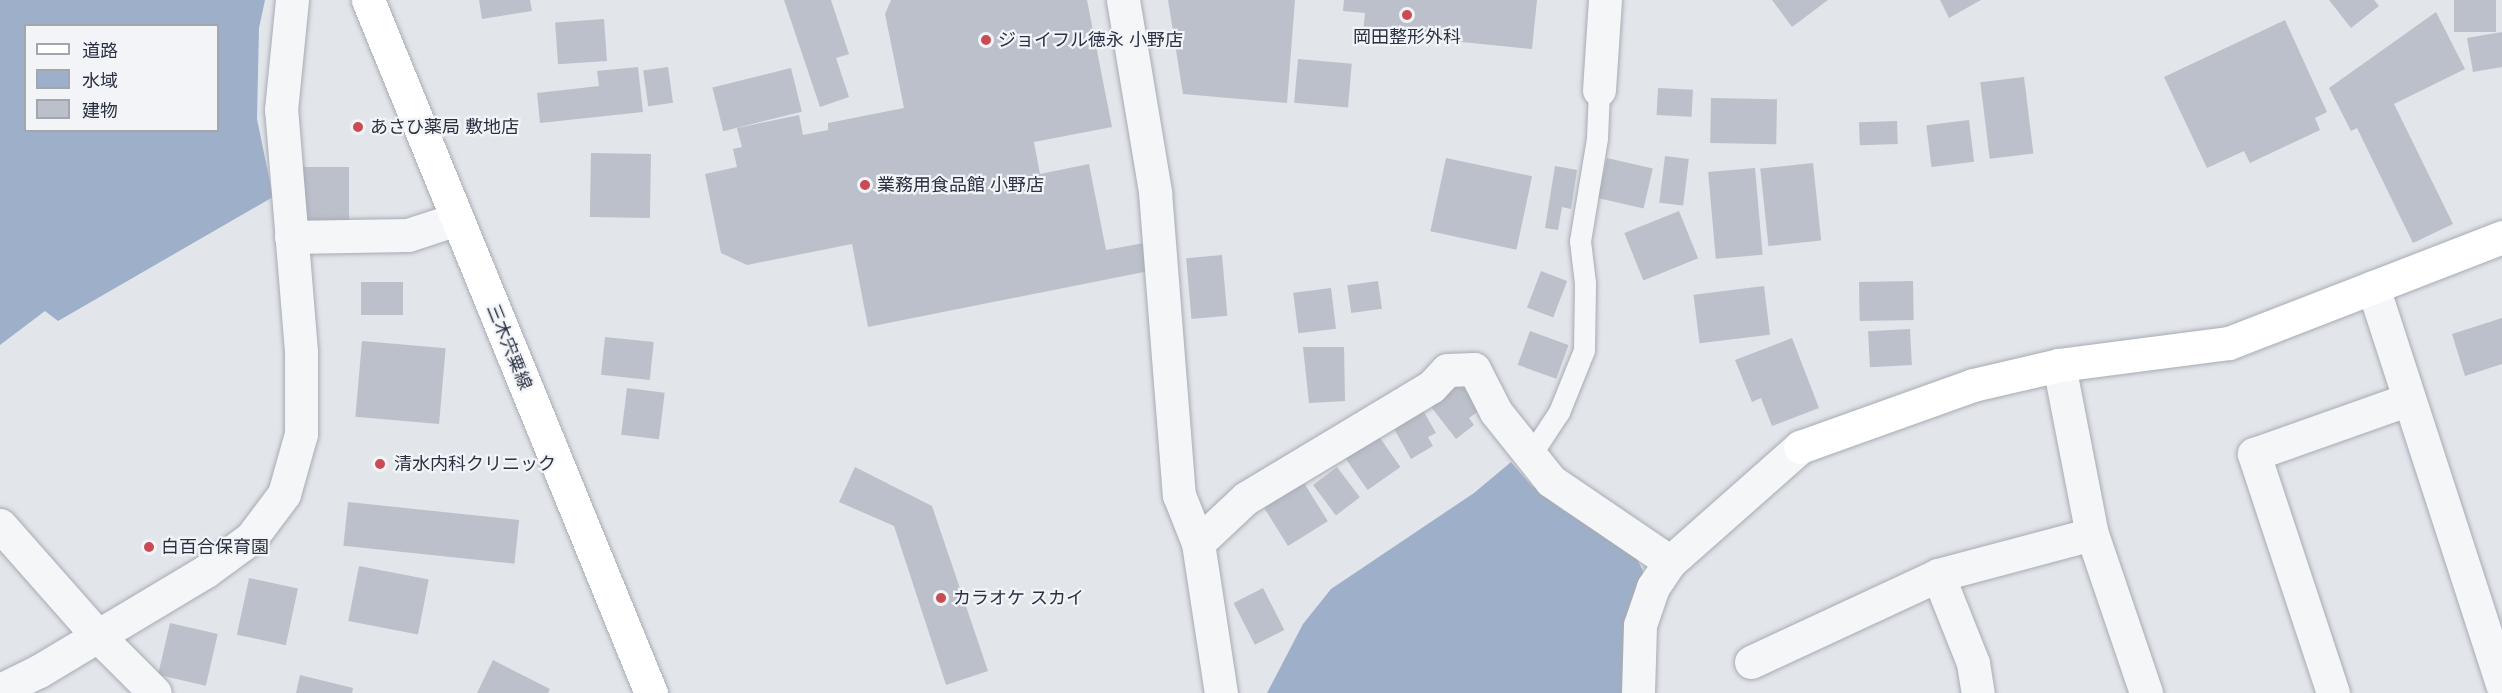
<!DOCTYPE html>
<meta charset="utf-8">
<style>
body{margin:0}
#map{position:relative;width:2502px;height:693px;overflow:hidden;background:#e2e5ea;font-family:Quicksand,"Noto Sans JP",sans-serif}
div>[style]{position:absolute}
.water>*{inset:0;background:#9eb0c9}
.building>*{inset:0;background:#bcc0ca;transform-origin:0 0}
.roads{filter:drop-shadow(0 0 2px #a7abb4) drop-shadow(0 0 2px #a7abb4)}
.lane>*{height:21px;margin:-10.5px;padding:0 10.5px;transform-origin:10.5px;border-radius:10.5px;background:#f5f6f8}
.street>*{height:33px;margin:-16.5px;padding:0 16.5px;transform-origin:16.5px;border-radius:16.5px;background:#f5f6f8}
.secondary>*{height:33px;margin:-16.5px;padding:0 16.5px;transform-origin:16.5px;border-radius:16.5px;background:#fff}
.primary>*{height:33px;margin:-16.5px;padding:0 16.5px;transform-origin:16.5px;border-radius:16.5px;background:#fff}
.dots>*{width:16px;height:16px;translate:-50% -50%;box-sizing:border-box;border:3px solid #f2f4f7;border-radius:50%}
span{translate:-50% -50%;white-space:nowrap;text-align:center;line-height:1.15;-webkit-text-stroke:4.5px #f2f4f7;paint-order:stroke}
.poi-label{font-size:18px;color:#2a3142}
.left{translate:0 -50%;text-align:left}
.street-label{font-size:18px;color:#2a3142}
.legend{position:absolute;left:24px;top:24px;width:195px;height:108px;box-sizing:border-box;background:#f2f4f7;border:2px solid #a2a6af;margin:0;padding:8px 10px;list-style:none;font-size:18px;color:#2a3142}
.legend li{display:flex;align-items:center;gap:12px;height:30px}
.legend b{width:30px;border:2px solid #a2a6af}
</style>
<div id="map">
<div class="water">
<i style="clip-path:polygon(evenodd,0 0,265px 0,259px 28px,257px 119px,273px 197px,58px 321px,45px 311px,0 345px,0 0,26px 26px,218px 26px,218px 130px,26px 130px,26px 26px)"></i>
<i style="clip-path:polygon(1511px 462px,1531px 485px,1560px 508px,1636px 557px,1643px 571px,1631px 693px,1267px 693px,1303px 624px,1331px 589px,1474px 493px)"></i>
</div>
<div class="building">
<i style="clip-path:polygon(479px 0,530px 0,532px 11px,482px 19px)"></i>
<i style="clip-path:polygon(784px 0,831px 0,849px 54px,836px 58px,849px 97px,820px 107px)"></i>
<i style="clip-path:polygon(891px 0,1087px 0,1112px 127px,1034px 142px,1040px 174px,1089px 164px,1106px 250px,1144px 243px,1149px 271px,868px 327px,852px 244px,747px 265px,721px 253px,705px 174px,737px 167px,733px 149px,742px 147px,737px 128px,799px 115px,803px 135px,828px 130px,828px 123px,904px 108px,885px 14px)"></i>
<i style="clip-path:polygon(1168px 0,1295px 0,1287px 103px,1183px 94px)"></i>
<i style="clip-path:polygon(1344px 0,1537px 0,1532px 49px,1363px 32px,1365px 13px,1343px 11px)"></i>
<i style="clip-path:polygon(1772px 0,1828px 0,1792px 27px)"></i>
<i style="clip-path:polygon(1940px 0,1981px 0,1949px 18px)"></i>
<i style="clip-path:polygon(2329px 0,2374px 0,2379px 6px,2351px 28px)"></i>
<i style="left:2454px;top:0;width:42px;height:32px"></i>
<i style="clip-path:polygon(2436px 12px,2465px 69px,2394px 104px,2453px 224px,2413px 243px,2357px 128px,2351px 131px,2329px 88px)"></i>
<i style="left:604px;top:19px;width:42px;height:49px;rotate:86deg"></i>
<i style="clip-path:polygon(2285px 20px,2327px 112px,2315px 118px,2320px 130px,2250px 163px,2244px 151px,2207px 168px,2164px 77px)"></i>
<i style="clip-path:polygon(2502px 32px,2502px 67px,2473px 72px,2467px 38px)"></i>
<i style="left:1298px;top:59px;width:54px;height:44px;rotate:5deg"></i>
<i style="clip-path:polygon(638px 67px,643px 112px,540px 123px,537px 93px,599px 86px,597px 71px)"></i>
<i style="left:668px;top:67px;width:36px;height:25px;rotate:82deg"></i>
<i style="left:791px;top:68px;width:45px;height:81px;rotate:76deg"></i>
<i style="left:2024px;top:77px;width:77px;height:44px;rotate:83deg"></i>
<i style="left:1658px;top:88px;width:35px;height:27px;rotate:3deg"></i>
<i style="left:1711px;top:98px;width:66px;height:45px;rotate:1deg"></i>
<i style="left:1969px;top:120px;width:42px;height:43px;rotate:83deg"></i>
<i style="left:1897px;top:121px;width:23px;height:38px;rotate:88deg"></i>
<i style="left:591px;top:153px;width:60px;height:64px;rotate:1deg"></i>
<i style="left:1665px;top:156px;width:24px;height:47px;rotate:7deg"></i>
<i style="left:1446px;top:158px;width:88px;height:75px;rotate:12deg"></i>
<i style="left:1607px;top:158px;width:47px;height:41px;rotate:13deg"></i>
<i style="left:1813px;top:163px;width:78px;height:53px;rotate:84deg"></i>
<i style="clip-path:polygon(1555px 166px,1577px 170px,1571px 209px,1562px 207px,1558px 230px,1545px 228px)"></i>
<i style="left:300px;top:167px;width:49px;height:53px"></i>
<i style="left:1755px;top:168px;width:87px;height:47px;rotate:85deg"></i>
<i style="left:1679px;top:211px;width:51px;height:59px;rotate:68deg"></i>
<i style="left:1222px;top:255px;width:61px;height:36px;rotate:85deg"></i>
<i style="left:1541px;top:271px;width:28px;height:39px;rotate:21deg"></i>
<i style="left:1378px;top:281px;width:28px;height:31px;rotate:82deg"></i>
<i style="left:1913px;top:281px;width:39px;height:54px;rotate:89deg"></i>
<i style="left:361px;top:282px;width:42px;height:33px"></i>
<i style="left:1764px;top:286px;width:49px;height:71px;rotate:83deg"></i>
<i style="left:1331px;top:288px;width:41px;height:38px;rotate:83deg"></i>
<i style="clip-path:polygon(2502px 318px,2502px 364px,2465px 376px,2452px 334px)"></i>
<i style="left:1910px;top:329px;width:36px;height:42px;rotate:87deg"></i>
<i style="left:1530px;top:331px;width:41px;height:36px;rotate:20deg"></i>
<i style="left:605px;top:337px;width:49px;height:38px;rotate:6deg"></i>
<i style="clip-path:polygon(1792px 338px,1819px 408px,1772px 426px,1761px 398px,1752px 402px,1735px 360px)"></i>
<i style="left:362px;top:341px;width:84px;height:76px;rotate:5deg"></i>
<i style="clip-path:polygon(1303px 347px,1344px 347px,1345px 401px,1309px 403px)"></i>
<i style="clip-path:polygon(1463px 382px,1483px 408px,1469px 418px,1474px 425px,1456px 439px,1425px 399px,1447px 383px,1452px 390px)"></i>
<i style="left:627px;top:388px;width:38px;height:47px;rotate:7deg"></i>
<i style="clip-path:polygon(1421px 407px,1436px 433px,1428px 437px,1433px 446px,1411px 459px,1392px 425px)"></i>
<i style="left:1378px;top:435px;width:39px;height:40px;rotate:55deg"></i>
<i style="clip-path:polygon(855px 467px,932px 506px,988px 671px,946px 685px,894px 526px,839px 502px)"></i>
<i style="left:1337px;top:467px;width:38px;height:30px;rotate:53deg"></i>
<i style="left:1304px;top:483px;width:45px;height:47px;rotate:58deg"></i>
<i style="left:348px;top:502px;width:172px;height:44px;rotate:6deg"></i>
<i style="left:359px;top:566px;width:71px;height:56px;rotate:11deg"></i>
<i style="left:249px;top:578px;width:50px;height:58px;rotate:12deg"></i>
<i style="left:1263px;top:588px;width:47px;height:33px;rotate:63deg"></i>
<i style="left:170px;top:623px;width:49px;height:53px;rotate:13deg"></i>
<i style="clip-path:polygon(493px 660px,550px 689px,548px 693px,477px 693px)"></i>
<i style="clip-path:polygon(300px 675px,353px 688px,352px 693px,296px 693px)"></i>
</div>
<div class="roads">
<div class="lane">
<i style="left:1532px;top:453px;width:49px;rotate:-56.6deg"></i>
<i style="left:1559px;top:412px;width:67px;rotate:-68deg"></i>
<i style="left:1584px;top:350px;width:67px;rotate:-89.1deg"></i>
<i style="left:1585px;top:283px;width:42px;rotate:-96.8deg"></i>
<i style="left:1580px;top:241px;width:104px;rotate:-80.6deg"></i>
<i style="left:1597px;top:138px;width:48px;rotate:-87.6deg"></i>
</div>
<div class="street">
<i style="left:1123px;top:0;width:195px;rotate:80.5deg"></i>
<i style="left:1155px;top:192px;width:304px;rotate:85.5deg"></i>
<i style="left:1179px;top:495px;width:52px;rotate:68.4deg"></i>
<i style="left:1198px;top:543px;width:152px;rotate:81.3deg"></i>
<i style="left:1599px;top:90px;width:90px;rotate:-86.2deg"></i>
<i style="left:291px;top:237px;width:117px;rotate:-1deg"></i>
<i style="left:408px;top:235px;width:52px;rotate:-18.1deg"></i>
<i style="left:2373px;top:287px;width:418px;rotate:72deg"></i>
<i style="left:2059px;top:365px;width:172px;rotate:79deg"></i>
<i style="left:2092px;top:534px;width:168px;rotate:71.2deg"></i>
<i style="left:0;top:525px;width:145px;rotate:48.6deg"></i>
<i style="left:96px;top:634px;width:83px;rotate:45deg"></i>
<i style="left:1198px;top:543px;width:66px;rotate:-43.2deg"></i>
<i style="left:1246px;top:498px;width:216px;rotate:-31deg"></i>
<i style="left:1431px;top:387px;width:23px;rotate:-47deg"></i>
<i style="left:1447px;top:370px;width:27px;rotate:-2deg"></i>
<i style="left:1474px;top:369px;width:48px;rotate:62.9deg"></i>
<i style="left:1496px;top:412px;width:88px;rotate:51.4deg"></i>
<i style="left:1551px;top:481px;width:144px;rotate:34.2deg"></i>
<i style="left:1938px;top:575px;width:95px;rotate:68.3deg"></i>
<i style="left:1973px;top:663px;width:30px;rotate:81deg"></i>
<i style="left:1751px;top:662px;width:206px;rotate:-24.9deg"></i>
<i style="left:1938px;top:575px;width:159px;rotate:-14.9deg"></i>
<i style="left:0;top:690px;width:43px;rotate:-26deg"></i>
<i style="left:39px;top:671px;width:195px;rotate:-30.9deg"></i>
<i style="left:206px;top:571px;width:56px;rotate:-36.3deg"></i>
<i style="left:251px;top:538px;width:55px;rotate:-53.1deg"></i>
<i style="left:284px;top:494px;width:62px;rotate:-74.2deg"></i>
<i style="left:301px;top:434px;width:83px;rotate:-90deg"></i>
<i style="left:301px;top:351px;width:242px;rotate:-94.7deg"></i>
<i style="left:281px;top:110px;width:111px;rotate:-84.3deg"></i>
<i style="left:1638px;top:693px;width:68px;rotate:-88.3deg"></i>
<i style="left:1640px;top:625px;width:40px;rotate:-71.1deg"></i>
<i style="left:1653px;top:587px;width:30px;rotate:-56deg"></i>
<i style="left:1670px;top:562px;width:174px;rotate:-41.5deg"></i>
<i style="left:2333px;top:693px;width:252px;rotate:-108.3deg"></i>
<i style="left:2254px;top:454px;width:164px;rotate:-19.5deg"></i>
</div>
<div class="secondary">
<i style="left:1800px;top:447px;width:184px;rotate:-19.7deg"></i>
<i style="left:1973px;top:385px;width:88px;rotate:-13.1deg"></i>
<i style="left:2059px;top:365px;width:171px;rotate:-7.4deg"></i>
<i style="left:2229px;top:343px;width:293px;rotate:-21.2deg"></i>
</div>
<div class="primary">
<i style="left:368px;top:0;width:749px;rotate:67.79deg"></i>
</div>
</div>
<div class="dots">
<i style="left:1407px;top:15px;background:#cb4b55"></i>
<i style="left:986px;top:40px;background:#cb4b55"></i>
<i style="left:358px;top:127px;background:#cb4b55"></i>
<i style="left:865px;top:185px;background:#cb4b55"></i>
<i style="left:380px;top:464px;background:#cb4b55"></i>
<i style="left:149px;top:547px;background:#cb4b55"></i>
<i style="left:941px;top:598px;background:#cb4b55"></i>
</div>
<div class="poi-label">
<span style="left:1407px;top:37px">岡田整形外科</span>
<span class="left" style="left:998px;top:40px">ジョイフル徳永 小野店</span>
<span class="left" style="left:370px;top:127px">あさひ薬局 敷地店</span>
<span class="left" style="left:877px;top:185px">業務用食品館 小野店</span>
<span class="left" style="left:394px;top:464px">清水内科クリニック</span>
<span class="left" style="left:161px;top:547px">白百合保育園</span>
<span class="left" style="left:953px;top:598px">カラオケ スカイ</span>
</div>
<div class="street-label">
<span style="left:509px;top:347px;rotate:68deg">三木宍粟線</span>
</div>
<ul class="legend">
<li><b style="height:8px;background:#fff"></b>道路</li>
<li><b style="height:16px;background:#9eb0c9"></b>水域</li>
<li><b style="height:16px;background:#bcc0ca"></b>建物</li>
</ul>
</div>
